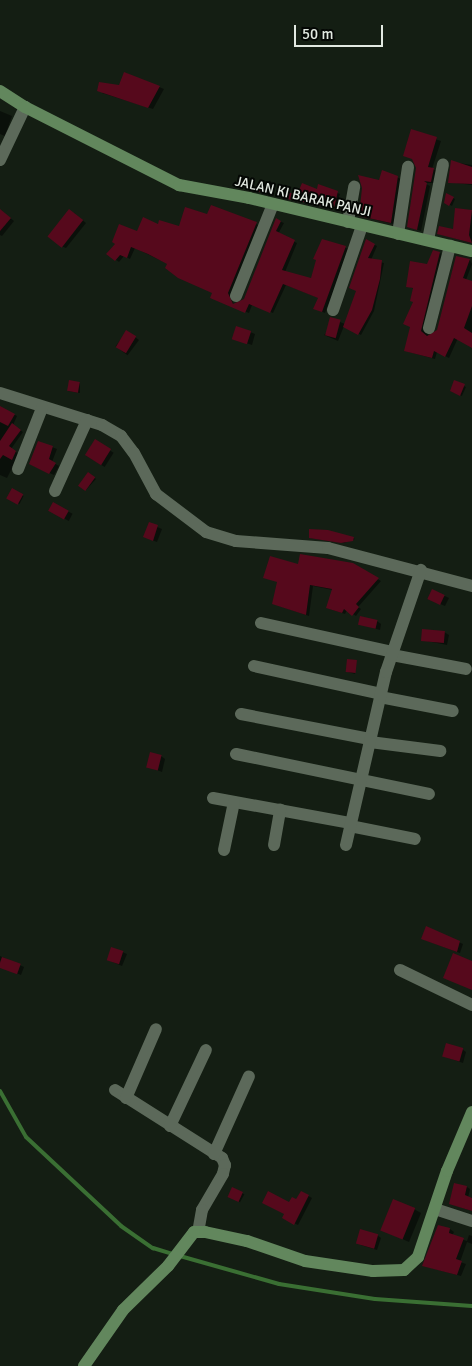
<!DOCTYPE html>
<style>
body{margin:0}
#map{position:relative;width:472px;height:1366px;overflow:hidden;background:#141e13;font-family:Signika,sans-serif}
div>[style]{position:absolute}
.shadow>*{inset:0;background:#0007;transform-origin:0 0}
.stream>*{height:4px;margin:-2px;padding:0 2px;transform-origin:2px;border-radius:2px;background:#3a6f33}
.building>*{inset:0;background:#56091c;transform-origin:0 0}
.street>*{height:12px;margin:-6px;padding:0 6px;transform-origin:6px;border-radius:6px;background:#5c695a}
.secondary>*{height:12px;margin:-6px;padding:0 6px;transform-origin:6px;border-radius:6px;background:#62875d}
span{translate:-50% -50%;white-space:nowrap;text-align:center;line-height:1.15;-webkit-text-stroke:4px #040704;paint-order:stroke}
.street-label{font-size:14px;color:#e2e9e1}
.scale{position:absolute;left:294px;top:25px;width:89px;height:22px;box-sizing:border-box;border:2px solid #e2e9e1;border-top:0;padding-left:6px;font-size:15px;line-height:18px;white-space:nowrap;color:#e2e9e1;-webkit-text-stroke:4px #040704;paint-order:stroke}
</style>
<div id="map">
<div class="shadow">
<i style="clip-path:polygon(125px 73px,164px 89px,153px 109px,102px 93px,119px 86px)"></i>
<i style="clip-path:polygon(0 111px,12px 116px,5px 136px,0 134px)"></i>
<i style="clip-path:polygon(412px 131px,441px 141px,432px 169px,438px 171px,435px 183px,424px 183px,430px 186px,421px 231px,409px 227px,417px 168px)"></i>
<i style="clip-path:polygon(452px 162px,472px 165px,472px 185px,449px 182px)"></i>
<i style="clip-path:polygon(383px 172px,401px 179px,394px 224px,363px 217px)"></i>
<i style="clip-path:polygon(319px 185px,340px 194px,335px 208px,285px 198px,318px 190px)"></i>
<i style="clip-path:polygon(447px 195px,455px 199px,452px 206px,445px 202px)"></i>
<i style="clip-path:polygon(456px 209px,472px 211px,472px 243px,439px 234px,454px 231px)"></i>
<i style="clip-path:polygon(0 210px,14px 221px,2px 236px,0 235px)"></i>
<i style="clip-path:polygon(74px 213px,86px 223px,66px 248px,61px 246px)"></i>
<i style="clip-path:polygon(208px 216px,260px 225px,231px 296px,233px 304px,237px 305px,245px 300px,277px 220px,284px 223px,278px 234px,297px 243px,285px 272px,312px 280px,322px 241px,349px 249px,325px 313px,318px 310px,319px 298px,286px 285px,273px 313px,252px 305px,249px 313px,214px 299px,214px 293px,168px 264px,135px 248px,130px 259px,124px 256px,119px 262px,108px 254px,138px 233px,159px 225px,180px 228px)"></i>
<i style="clip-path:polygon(367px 241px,377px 246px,371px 260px,384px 263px,374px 311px,361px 335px,344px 326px,338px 341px,324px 335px,340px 322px,345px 324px,357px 291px)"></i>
<i style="clip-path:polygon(440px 253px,443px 255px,424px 329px,429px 336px,438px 331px,457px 257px,470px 260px,472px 264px,466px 280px,472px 282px,472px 346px,458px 338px,449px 358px,437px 352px,435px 359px,409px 352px,414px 289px,407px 286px)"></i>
<i style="clip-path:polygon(237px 327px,255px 334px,252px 345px,237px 340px)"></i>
<i style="left:127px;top:331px;width:15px;height:19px;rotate:37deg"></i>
<i style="left:455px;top:382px;width:12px;height:10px;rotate:24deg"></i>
<i style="clip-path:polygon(80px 383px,80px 393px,68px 391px)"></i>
<i style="clip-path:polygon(0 407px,17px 416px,13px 425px,23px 432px,11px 449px,19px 454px,7px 478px,0 475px)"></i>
<i style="left:95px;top:441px;width:22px;height:17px;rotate:32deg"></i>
<i style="clip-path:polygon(39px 442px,57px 449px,52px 462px,59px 466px,54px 475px,34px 466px)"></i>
<i style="clip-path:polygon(90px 474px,96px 479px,86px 490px,84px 490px)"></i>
<i style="left:12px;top:490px;width:13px;height:9px;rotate:27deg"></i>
<i style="left:54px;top:504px;width:21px;height:8px;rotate:28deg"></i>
<i style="clip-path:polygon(150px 524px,162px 529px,157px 542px,149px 539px)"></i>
<i style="clip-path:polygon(310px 538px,353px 538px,355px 539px,344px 543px)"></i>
<i style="clip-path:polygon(352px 564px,381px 581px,358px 607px,361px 609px,356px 616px,347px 610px,345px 614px,327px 608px,333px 590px,313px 586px,309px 616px,277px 605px,299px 566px)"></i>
<i style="clip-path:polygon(445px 596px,449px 598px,445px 606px,433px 601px)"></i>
<i style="clip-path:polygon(377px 621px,381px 624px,380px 630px,359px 624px)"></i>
<i style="clip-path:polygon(444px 632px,449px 635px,447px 645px,422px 640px)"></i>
<i style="clip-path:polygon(356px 662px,355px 674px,348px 672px)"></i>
<i style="clip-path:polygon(161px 756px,165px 759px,162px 772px,147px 766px)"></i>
<i style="clip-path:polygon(427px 928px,463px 944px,460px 953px,425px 940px)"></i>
<i style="clip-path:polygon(122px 952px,127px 954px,122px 966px,108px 960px)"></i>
<i style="clip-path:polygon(0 956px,24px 967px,21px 975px,0 967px)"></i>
<i style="clip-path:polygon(462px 1049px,466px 1052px,463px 1063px,443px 1056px)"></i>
<i style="clip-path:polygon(467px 1187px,470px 1189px,468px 1198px,472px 1199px,472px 1211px,454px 1205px)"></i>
<i style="left:233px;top:1188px;width:13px;height:9px;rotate:29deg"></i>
<i style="clip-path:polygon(301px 1192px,312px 1198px,298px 1225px,283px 1218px)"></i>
<i style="clip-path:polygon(414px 1209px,421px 1213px,409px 1242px,382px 1230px)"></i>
<i style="clip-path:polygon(450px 1229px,454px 1232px,452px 1236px,467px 1241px,469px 1235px,472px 1236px,472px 1244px,467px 1242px,460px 1262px,466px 1264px,461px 1276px,428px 1267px)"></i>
<i style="clip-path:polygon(377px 1235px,381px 1238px,377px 1250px,361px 1245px)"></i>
</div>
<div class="stream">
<i style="left:0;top:1091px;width:53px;rotate:60.5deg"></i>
<i style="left:26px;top:1137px;width:130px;rotate:43.1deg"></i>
<i style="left:121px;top:1226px;width:39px;rotate:35deg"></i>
<i style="left:153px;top:1248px;width:21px;rotate:17deg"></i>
<i style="left:180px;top:1256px;width:103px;rotate:15.8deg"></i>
<i style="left:279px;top:1284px;width:97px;rotate:8.9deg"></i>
<i style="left:375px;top:1299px;width:97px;rotate:4.1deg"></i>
</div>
<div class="building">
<i style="clip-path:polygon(124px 72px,160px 86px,148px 108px,97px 91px,99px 82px,119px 85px)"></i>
<i style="clip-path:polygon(411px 129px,437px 137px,428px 167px,434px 168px,431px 182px,424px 181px,427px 183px,417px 230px,407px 227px,416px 168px,412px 159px,403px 156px)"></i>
<i style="clip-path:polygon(451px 160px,472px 167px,472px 184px,448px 183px)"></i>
<i style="clip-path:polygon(382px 170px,398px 176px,391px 223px,359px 216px,362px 188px,358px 175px,379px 180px)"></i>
<i style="clip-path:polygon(302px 183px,317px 189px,318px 184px,338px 191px,334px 208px,282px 198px,285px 191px,297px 195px)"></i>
<i style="left:258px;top:186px;width:14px;height:5px;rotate:17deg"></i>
<i style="clip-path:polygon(446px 193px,454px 197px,449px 206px,444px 203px)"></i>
<i style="clip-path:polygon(211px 205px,257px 222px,228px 293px,233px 304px,244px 299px,276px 218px,281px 221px,276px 231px,295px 240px,282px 270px,311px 278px,316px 260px,313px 259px,322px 239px,346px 246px,322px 312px,313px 309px,318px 298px,283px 284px,270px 313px,249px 304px,245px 313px,210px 298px,212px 293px,178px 278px,165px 268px,167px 264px,148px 254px,131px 247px,127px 258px,120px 255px,115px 261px,106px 254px,115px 244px,112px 242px,119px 224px,137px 231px,143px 217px,158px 224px,159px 220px,179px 226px,185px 207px,207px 214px)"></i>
<i style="clip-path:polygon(455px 208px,472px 210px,469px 235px,472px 243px,437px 234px,439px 226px,453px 229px)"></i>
<i style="clip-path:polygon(0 209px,11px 218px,0 231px)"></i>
<i style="left:69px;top:209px;width:18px;height:35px;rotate:38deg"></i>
<i style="clip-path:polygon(366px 239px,375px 244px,368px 258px,382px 260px,380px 279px,372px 310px,358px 335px,343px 327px,356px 291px,349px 288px)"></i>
<i style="clip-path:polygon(433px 250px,440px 252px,421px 331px,427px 336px,437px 330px,456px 256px,470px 259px,463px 278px,472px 281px,472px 306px,464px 328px,472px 333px,472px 348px,454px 338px,445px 357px,434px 351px,432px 358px,404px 351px,410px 327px,403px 324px,413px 302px,410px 301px,413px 288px,406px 287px,410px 261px,427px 264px)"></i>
<i style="left:330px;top:317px;width:11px;height:19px;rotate:15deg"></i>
<i style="left:236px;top:326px;width:16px;height:14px;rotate:18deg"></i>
<i style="left:126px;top:330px;width:12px;height:20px;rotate:31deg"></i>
<i style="left:69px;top:380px;width:11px;height:11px;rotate:10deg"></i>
<i style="clip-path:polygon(454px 380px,465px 384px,460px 396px,450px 391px)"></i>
<i style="clip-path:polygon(0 406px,15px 414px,8px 426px,0 422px)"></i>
<i style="clip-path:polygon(12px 423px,21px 430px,9px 446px,16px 451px,12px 460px,3px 455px,0 459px,0 441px)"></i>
<i style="left:95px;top:439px;width:19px;height:19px;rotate:32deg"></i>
<i style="clip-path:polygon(38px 441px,53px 446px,49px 459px,56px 463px,49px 474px,29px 464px)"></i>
<i style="left:88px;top:472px;width:9px;height:17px;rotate:36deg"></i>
<i style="left:12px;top:488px;width:13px;height:12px;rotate:29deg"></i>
<i style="left:53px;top:502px;width:18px;height:10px;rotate:29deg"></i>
<i style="clip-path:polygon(149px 522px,158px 525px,153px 541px,143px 537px)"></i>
<i style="clip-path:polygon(309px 529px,328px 530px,354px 537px,353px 541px,341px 543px,309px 538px)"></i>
<i style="clip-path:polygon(300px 554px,353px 563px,379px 578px,356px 604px,359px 607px,352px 616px,344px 609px,342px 613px,326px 608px,332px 589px,310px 585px,306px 615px,272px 604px,277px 582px,263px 578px,270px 556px,298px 564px)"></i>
<i style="left:432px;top:589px;width:14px;height:11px;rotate:25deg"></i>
<i style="left:360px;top:616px;width:18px;height:9px;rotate:13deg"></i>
<i style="left:422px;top:629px;width:23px;height:12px;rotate:5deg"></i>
<i style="left:347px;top:659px;width:10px;height:13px;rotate:6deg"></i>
<i style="left:150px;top:752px;width:12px;height:16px;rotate:14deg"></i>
<i style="clip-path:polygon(426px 926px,460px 941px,457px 952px,421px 939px)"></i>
<i style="left:111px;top:947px;width:13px;height:14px;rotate:18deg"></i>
<i style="clip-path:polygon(453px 953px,472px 961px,472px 990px,443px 978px)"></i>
<i style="left:2px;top:957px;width:20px;height:11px;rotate:20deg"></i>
<i style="left:446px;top:1043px;width:18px;height:14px;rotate:16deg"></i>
<i style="clip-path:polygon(454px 1183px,467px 1186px,465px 1195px,472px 1198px,472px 1211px,449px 1204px)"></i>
<i style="left:232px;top:1187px;width:12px;height:11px;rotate:24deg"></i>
<i style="clip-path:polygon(268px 1191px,289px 1202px,292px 1197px,296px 1199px,301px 1191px,309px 1195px,294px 1225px,282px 1218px,284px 1214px,262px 1203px)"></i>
<i style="left:393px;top:1199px;width:24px;height:34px;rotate:22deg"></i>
<i style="clip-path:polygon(438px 1225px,450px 1228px,449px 1233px,464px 1238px,456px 1259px,462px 1261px,457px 1275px,422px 1266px)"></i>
<i style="left:360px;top:1229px;width:19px;height:15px;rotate:16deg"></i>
</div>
<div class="street">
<i style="left:0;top:160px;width:59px;rotate:-64.7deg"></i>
<i style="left:348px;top:222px;width:36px;rotate:-80deg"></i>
<i style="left:398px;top:234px;width:68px;rotate:-81.5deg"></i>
<i style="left:428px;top:240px;width:77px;rotate:-78.8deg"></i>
<i style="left:236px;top:296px;width:99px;rotate:-68.1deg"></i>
<i style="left:333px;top:310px;width:89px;rotate:-71deg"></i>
<i style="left:429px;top:328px;width:85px;rotate:-75.6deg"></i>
<i style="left:0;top:393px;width:107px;rotate:17.4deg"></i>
<i style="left:102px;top:425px;width:22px;rotate:30deg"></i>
<i style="left:121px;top:436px;width:21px;rotate:53deg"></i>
<i style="left:134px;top:453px;width:47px;rotate:61.8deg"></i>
<i style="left:156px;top:494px;width:63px;rotate:37.2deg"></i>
<i style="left:206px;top:532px;width:31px;rotate:17deg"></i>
<i style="left:236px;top:541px;width:92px;rotate:4.4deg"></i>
<i style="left:328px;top:548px;width:149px;rotate:14.8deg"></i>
<i style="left:18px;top:469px;width:66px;rotate:-68.5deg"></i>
<i style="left:55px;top:491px;width:78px;rotate:-65.7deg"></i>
<i style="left:261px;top:623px;width:135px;rotate:12.4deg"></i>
<i style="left:392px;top:655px;width:75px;rotate:10.7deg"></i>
<i style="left:254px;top:666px;width:130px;rotate:12.4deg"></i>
<i style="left:380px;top:697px;width:74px;rotate:10.9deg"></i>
<i style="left:241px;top:714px;width:131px;rotate:11deg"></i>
<i style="left:370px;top:742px;width:71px;rotate:7.3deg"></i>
<i style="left:236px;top:754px;width:197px;rotate:11.7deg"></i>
<i style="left:213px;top:798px;width:140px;rotate:10.3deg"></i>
<i style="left:350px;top:826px;width:66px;rotate:11.3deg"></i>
<i style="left:274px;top:845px;width:36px;rotate:-80deg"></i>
<i style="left:346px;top:845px;width:178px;rotate:-77deg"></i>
<i style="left:386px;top:672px;width:108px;rotate:-71.1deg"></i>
<i style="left:224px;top:850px;width:49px;rotate:-78.2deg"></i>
<i style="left:400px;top:970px;width:80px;rotate:25.9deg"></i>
<i style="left:115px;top:1090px;width:127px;rotate:32.4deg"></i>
<i style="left:222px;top:1158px;width:8px;rotate:67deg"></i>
<i style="left:225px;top:1165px;width:9px;rotate:103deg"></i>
<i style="left:223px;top:1174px;width:42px;rotate:120.3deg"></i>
<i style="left:202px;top:1210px;width:22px;rotate:100deg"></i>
<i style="left:126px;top:1098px;width:75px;rotate:-66.5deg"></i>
<i style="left:170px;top:1126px;width:84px;rotate:-64.7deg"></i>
<i style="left:214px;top:1154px;width:85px;rotate:-65.8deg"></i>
<i style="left:435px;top:1209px;width:39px;rotate:18deg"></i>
</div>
<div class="secondary">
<i style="left:0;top:91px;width:30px;rotate:33deg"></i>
<i style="left:25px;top:107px;width:173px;rotate:26.9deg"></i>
<i style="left:179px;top:185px;width:71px;rotate:10.5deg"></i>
<i style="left:249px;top:198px;width:229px;rotate:13.4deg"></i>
<i style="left:84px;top:1366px;width:68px;rotate:-55.1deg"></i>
<i style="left:123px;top:1310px;width:63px;rotate:-44.4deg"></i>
<i style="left:168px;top:1266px;width:43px;rotate:-52.6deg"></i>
<i style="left:194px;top:1232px;width:11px"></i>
<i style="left:205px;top:1232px;width:43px;rotate:12.1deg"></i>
<i style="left:247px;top:1241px;width:61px;rotate:19deg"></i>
<i style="left:305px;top:1261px;width:69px;rotate:8.4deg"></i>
<i style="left:373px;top:1271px;width:31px;rotate:-2deg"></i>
<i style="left:404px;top:1270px;width:19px;rotate:-43deg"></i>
<i style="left:418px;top:1257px;width:91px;rotate:-71.4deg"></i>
<i style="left:447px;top:1171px;width:64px;rotate:-67deg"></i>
</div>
<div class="street-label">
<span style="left:303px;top:197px;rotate:13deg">JALAN KI BARAK PANJI</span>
</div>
<div class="scale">50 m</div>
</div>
